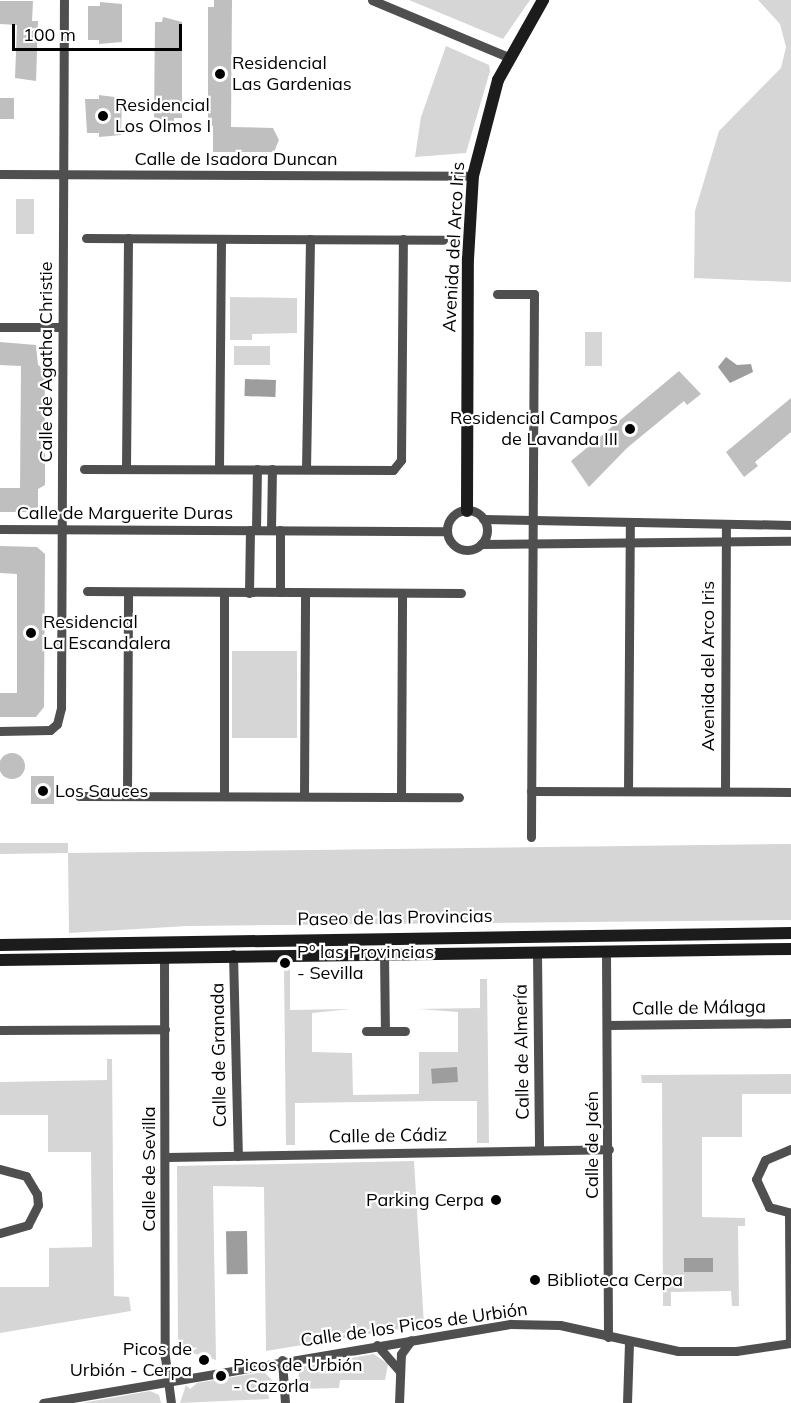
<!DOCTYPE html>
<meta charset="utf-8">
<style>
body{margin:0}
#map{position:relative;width:791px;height:1403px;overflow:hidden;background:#fff;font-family:Mulish,sans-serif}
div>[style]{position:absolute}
.green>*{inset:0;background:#d6d6d6;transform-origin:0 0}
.water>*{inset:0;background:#9d9d9d;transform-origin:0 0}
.building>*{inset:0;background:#bfbfbf;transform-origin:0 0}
.round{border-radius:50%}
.street>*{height:9px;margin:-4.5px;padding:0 4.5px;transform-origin:4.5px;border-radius:4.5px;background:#4f4f4f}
.street>.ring{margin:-4.5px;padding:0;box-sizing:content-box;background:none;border:9px solid #4f4f4f;border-radius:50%}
.secondary>*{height:12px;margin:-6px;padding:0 6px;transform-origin:6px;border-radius:6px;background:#1c1c1c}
.dots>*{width:16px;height:16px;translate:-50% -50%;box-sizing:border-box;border:3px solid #fff;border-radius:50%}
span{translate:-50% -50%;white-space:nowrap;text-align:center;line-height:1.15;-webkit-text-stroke:4.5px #fff;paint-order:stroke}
.poi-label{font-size:18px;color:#000}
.left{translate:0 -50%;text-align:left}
.right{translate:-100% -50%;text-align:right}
.street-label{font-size:18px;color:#000}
.scale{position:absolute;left:12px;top:24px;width:170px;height:27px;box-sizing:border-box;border:3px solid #000;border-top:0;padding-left:8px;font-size:18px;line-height:21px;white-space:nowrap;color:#000;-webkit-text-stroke:4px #fff;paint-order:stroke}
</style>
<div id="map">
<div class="green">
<i style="clip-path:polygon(409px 0,530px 0,503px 39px)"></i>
<i style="clip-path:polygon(758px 0,791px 0,791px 282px,694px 278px,695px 211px,719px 131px,781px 68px,786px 47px,780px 24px)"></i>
<i style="clip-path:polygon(446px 46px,489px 65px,490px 71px,466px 153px,415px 157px,421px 117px)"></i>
<i style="left:16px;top:199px;width:18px;height:35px"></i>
<i style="clip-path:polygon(230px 297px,297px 298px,297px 333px,252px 334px,252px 340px,230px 340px)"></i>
<i style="left:585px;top:332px;width:17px;height:34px"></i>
<i style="left:234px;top:346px;width:36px;height:19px"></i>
<i style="left:232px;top:651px;width:65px;height:87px"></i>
<i style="clip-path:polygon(0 843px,68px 843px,68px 853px,791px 844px,791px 920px,187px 926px,69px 933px,68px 853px,0 854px)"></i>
<i style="clip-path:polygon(284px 968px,290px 968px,290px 1010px,351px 1009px,312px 1013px,312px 1052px,352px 1053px,353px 1095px,419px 1094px,419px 1052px,458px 1052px,458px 1012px,419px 1009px,480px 1008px,480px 979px,487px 979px,489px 1143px,477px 1143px,477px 1101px,437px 1101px,295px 1103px,295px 1145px,286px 1145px)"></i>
<i style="clip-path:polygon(107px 1059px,112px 1059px,114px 1296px,129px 1297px,131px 1311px,0 1333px,0 1287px,49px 1287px,49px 1248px,92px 1247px,91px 1152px,48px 1152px,48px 1115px,0 1115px,0 1082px,107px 1080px)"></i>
<i style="clip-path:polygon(791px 1074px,791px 1094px,742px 1094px,742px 1137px,702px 1137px,702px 1217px,745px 1218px,745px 1226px,738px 1226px,739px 1306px,732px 1306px,731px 1291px,671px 1292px,671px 1306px,663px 1306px,662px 1083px,642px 1083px,641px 1075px)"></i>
<i style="clip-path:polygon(414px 1161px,424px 1325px,266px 1351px,264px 1187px,213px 1186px,216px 1360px,178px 1349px,177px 1166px)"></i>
<i style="clip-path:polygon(374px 1354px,388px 1364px,385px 1380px,340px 1380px,339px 1388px,295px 1389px,301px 1367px)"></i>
<i style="clip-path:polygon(264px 1372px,274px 1382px,275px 1391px,269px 1392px,269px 1399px,180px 1403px,186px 1385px,190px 1389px,197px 1383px)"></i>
<i style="clip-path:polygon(150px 1391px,159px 1395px,161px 1403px,82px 1403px)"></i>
</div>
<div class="water">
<i style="clip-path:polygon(726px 357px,737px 365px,751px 364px,753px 372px,730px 383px,718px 367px)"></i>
<i style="left:245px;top:379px;width:31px;height:17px;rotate:2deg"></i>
<i style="left:457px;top:1067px;width:15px;height:26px;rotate:86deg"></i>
<i style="left:247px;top:1231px;width:43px;height:21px;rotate:89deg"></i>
<i style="left:684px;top:1258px;width:29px;height:14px"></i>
</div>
<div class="building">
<i style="clip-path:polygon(214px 0,232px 0,231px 127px,273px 128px,279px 140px,274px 152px,213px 152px,213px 126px,208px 126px,208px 7px,214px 7px)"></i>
<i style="clip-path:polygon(0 1px,33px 1px,32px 21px,38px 21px,36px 81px,15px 78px,17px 25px,0 24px)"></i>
<i style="clip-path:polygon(100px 2px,122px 4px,122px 42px,99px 44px,99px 40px,88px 40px,88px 6px,100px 6px)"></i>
<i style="clip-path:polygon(163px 17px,182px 22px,182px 118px,174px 118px,174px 123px,154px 117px,155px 22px,162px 22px)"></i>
<i style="clip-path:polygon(99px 95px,122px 98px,121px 135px,99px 137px,99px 133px,87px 133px,85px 99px,99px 99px)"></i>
<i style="left:0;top:98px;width:14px;height:21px"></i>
<i style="clip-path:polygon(0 342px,36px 345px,38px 365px,45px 370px,45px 485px,38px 489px,38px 507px,29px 512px,0 512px,0 488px,20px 488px,21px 366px,0 365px)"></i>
<i style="clip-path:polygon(679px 371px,701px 394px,687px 405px,684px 401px,627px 448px,589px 487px,571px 461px)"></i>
<i style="clip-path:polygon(791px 398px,791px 432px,755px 462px,758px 466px,744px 477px,726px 452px)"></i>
<i style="clip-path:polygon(0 546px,37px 547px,45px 554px,44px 707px,36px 717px,0 717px,0 693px,17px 693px,17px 574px,0 573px)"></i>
<i class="round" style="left:-1px;top:753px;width:26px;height:26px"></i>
<i style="left:31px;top:776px;width:23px;height:28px"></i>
</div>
<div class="street">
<i style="left:372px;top:0;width:147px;rotate:22.7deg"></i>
<i style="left:0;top:174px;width:473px;rotate:0.2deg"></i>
<i style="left:86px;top:238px;width:357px;rotate:0.3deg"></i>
<i style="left:497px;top:294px;width:37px"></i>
<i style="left:534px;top:294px;width:543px;rotate:90.32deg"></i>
<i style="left:0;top:327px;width:62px"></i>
<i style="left:84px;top:469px;width:309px;rotate:0.2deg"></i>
<i style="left:393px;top:470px;width:13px;rotate:-51deg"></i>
<i style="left:401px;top:460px;width:221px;rotate:-89.5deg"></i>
<i style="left:126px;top:469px;width:231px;rotate:-89.5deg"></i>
<i style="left:219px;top:469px;width:230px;rotate:-89.5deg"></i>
<i style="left:306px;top:469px;width:230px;rotate:-89deg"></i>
<i class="ring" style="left:447px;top:510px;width:31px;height:31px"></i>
<i style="left:483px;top:519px;width:308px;rotate:1.1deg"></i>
<i style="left:0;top:529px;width:447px;rotate:0.3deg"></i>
<i style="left:256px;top:530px;width:61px;rotate:-89.1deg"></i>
<i style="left:271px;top:530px;width:61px;rotate:-89.1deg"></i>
<i style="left:481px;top:544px;width:310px;rotate:-0.6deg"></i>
<i style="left:87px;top:591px;width:374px;rotate:0.3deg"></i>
<i style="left:280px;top:592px;width:62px;rotate:-90deg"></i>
<i style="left:249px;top:593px;width:63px;rotate:-89.1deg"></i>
<i style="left:0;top:731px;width:50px;rotate:-1.1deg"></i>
<i style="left:50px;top:730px;width:9px;rotate:-41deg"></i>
<i style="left:57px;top:724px;width:16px;rotate:-76deg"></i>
<i style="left:61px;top:708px;width:708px;rotate:-89.76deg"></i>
<i style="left:531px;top:791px;width:260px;rotate:0.2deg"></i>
<i style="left:628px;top:791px;width:267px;rotate:-89.6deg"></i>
<i style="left:725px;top:791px;width:267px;rotate:-89.8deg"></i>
<i style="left:79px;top:796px;width:380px;rotate:0.2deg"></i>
<i style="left:127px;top:796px;width:204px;rotate:-89.7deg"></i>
<i style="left:224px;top:796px;width:203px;rotate:-90deg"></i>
<i style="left:304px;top:796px;width:203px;rotate:-89.7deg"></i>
<i style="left:401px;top:797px;width:203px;rotate:-89.7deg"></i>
<i style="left:606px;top:952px;width:385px;rotate:89.7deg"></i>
<i style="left:384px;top:953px;width:78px;rotate:89.3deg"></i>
<i style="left:537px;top:953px;width:197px;rotate:89.4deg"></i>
<i style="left:233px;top:954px;width:202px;rotate:88.6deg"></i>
<i style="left:164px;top:958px;width:399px;rotate:89.9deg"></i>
<i style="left:165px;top:1357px;width:46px;rotate:82.6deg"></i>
<i style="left:608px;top:1025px;width:183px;rotate:-0.6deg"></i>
<i style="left:0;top:1030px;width:165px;rotate:-0.3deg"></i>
<i style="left:366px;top:1031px;width:39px"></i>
<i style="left:791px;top:1149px;width:28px;rotate:157deg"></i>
<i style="left:765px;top:1160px;width:21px;rotate:115deg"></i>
<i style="left:756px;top:1179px;width:31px;rotate:65deg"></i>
<i style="left:769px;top:1207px;width:23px;rotate:15deg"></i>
<i style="left:167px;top:1157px;width:442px;rotate:-1deg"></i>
<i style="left:0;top:1169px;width:27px;rotate:15deg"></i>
<i style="left:26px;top:1176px;width:21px;rotate:59deg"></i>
<i style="left:37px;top:1194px;width:11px;rotate:85deg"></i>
<i style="left:38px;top:1205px;width:22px;rotate:117deg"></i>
<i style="left:28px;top:1225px;width:29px;rotate:164deg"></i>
<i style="left:789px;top:1213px;width:130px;rotate:89.6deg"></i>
<i style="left:377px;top:1345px;width:33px;rotate:49deg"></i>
<i style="left:282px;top:1360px;width:43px;rotate:86deg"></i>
<i style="left:43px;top:1403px;width:475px;rotate:-9.6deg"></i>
<i style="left:511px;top:1324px;width:49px;rotate:1.2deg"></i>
<i style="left:560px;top:1325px;width:121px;rotate:12.4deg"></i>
<i style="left:678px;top:1351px;width:58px"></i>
<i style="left:736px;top:1351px;width:56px;rotate:-8.3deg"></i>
<i style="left:399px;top:1403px;width:49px;rotate:-87.7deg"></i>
<i style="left:401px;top:1354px;width:17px;rotate:-54deg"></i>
<i style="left:627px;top:1403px;width:61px;rotate:-88.1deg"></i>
</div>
<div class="secondary">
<i style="left:467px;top:511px;width:252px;rotate:-89.8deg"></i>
<i style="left:468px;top:259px;width:83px;rotate:-86.6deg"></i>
<i style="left:473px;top:176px;width:99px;rotate:-75.4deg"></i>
<i style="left:498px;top:80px;width:92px;rotate:-60.6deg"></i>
<i style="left:0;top:945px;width:791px;rotate:-0.87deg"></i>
<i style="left:0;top:960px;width:791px;rotate:-0.8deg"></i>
</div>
<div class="dots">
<i style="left:220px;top:74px;background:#000"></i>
<i style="left:103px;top:116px;background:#000"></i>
<i style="left:630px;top:429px;background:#000"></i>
<i style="left:31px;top:633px;background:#000"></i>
<i style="left:43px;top:791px;background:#000"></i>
<i style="left:285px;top:963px;background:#000"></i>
<i style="left:496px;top:1200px;background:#000"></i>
<i style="left:535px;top:1280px;background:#000"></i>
<i style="left:204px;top:1360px;background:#000"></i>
<i style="left:221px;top:1376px;background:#000"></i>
</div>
<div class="poi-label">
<span class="left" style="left:232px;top:74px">Residencial<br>Las Gardenias</span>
<span class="left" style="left:115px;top:116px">Residencial<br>Los Olmos I</span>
<span class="right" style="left:618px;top:429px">Residencial Campos<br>de Lavanda III</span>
<span class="left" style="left:43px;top:633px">Residencial<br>La Escandalera</span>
<span class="left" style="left:55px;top:791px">Los Sauces</span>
<span class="left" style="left:297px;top:963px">Pº las Provincias<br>- Sevilla</span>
<span class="right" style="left:484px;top:1200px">Parking Cerpa</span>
<span class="left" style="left:547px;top:1280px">Biblioteca Cerpa</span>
<span class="right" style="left:192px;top:1360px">Picos de<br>Urbión - Cerpa</span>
<span class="left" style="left:233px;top:1376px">Picos de Urbión<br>- Cazorla</span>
</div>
<div class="street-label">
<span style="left:236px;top:159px">Calle de Isadora Duncan</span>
<span style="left:454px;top:247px;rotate:-87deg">Avenida del Arco Iris</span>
<span style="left:46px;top:362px;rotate:-90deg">Calle de Agatha Christie</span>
<span style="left:125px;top:513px">Calle de Marguerite Duras</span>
<span style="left:708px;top:666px;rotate:-90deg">Avenida del Arco Iris</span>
<span style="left:395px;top:918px;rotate:-1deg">Paseo de las Provincias</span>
<span style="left:699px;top:1008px;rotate:-1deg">Calle de Málaga</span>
<span style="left:522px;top:1052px;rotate:-91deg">Calle de Almería</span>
<span style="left:219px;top:1055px;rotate:-91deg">Calle de Granada</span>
<span style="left:388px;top:1136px;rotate:-1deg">Calle de Cádiz</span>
<span style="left:592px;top:1145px;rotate:-90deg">Calle de Jaén</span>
<span style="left:149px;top:1169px;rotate:-90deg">Calle de Sevilla</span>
<span style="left:414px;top:1325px;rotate:-8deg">Calle de los Picos de Urbión</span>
</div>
<div class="scale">100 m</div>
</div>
